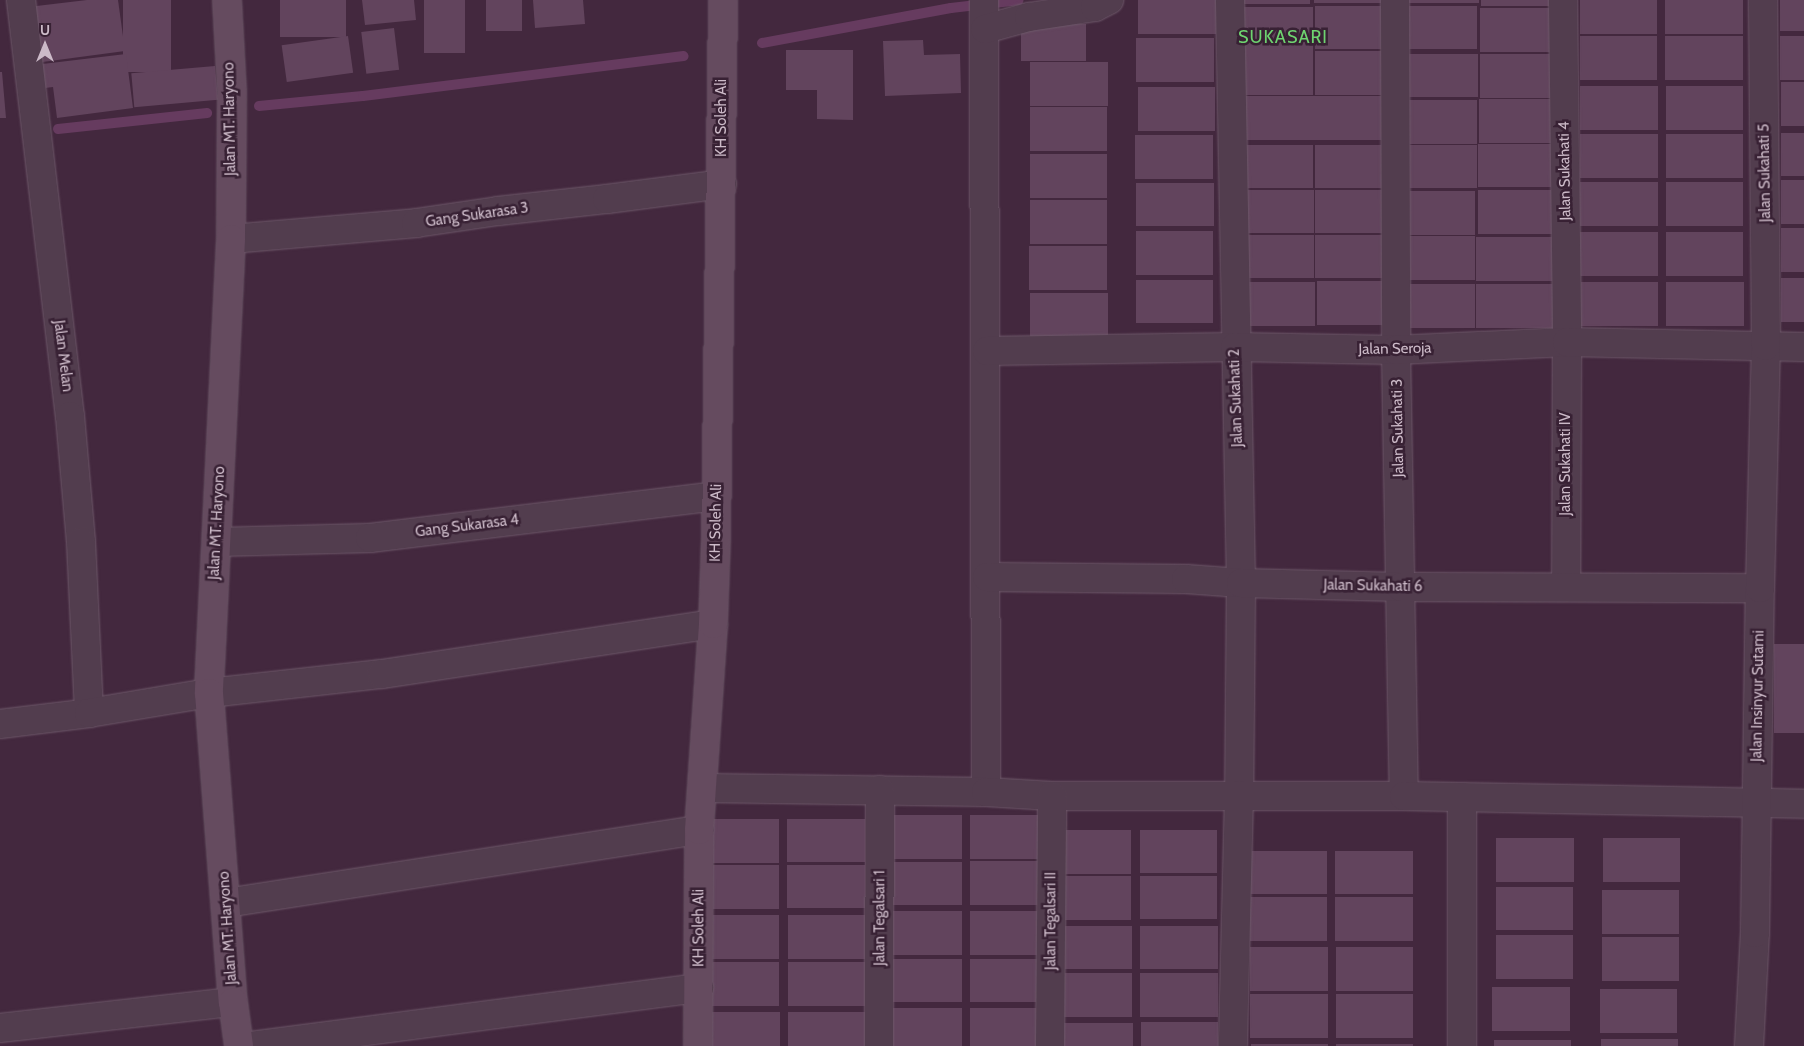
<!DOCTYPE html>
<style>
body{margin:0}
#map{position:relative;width:1804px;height:1046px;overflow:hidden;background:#43283e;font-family:Cabin,sans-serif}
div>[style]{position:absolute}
.stream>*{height:10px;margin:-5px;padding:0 5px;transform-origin:5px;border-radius:5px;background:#663b5f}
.building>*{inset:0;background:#62445d;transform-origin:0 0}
.roads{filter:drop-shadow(0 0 1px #6d5869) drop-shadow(0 0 1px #6d5869)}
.street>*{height:28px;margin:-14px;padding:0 14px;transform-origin:14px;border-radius:14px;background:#523d4e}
.secondary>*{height:28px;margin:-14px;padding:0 14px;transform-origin:14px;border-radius:14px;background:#654b5f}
span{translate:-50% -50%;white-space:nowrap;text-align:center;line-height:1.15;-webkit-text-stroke:5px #382134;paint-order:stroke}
.street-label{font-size:15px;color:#ccbac8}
.quarter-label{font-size:18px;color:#6ed370;letter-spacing:1px}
.north{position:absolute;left:20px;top:20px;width:50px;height:50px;-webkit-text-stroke:4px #382134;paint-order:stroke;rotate:0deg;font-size:14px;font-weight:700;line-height:20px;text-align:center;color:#ccbac8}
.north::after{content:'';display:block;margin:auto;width:18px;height:22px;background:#ccbac8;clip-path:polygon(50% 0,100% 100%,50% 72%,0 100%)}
</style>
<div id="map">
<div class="stream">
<i style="left:762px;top:43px;width:192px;rotate:-10.5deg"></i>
<i style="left:951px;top:8px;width:68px;rotate:-6.7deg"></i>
<i style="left:259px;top:106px;width:104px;rotate:-5.5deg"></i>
<i style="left:363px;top:96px;width:323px;rotate:-7.1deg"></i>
<i style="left:58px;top:129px;width:150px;rotate:-6.1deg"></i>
</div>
<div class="building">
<i style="clip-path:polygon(87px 0,118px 0,125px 51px,35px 63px,28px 7px)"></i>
<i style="left:123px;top:0;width:48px;height:72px"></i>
<i style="left:280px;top:0;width:66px;height:37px"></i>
<i style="clip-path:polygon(362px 0,414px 0,416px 20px,365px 25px)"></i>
<i style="left:424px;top:0;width:41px;height:53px"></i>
<i style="left:486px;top:0;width:36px;height:31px"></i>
<i style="clip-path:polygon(533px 0,583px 0,585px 24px,535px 28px)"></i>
<i style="left:1138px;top:0;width:78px;height:34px"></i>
<i style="left:1233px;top:0;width:77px;height:4px"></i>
<i style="left:1314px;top:0;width:78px;height:3px"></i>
<i style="left:1401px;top:0;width:78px;height:3px"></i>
<i style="left:1481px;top:0;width:78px;height:6px"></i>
<i style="left:1580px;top:0;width:77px;height:34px"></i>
<i style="left:1665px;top:0;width:78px;height:34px"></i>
<i style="left:1780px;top:0;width:24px;height:31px"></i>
<i style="left:1315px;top:6px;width:77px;height:43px"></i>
<i style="left:1400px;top:6px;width:77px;height:43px"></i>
<i style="left:1236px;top:7px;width:77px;height:88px"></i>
<i style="left:1480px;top:8px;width:77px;height:44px"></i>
<i style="left:1021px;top:24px;width:65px;height:37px"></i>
<i style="left:394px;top:28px;width:42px;height:33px;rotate:83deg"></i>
<i style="left:348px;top:36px;width:37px;height:67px;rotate:82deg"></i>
<i style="left:1580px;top:36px;width:77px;height:44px"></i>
<i style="left:1665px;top:36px;width:78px;height:44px"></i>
<i style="left:1780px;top:36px;width:24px;height:44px"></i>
<i style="left:1136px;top:38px;width:78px;height:44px"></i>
<i style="clip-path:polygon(923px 40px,924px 55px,960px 54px,961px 93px,885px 96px,883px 41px)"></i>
<i style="clip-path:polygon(786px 50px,853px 50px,853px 120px,817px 119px,817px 90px,786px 90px)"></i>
<i style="left:1315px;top:51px;width:77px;height:44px"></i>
<i style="clip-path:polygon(126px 54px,133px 108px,57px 118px,53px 87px,37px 89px,34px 65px)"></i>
<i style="left:1401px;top:54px;width:77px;height:43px"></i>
<i style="left:1480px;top:54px;width:77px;height:44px"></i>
<i style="left:1030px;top:62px;width:78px;height:44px"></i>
<i style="left:215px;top:66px;width:34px;height:84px;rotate:85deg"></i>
<i style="clip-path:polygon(0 72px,2px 72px,6px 118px,0 118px)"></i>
<i style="left:1781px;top:82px;width:23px;height:44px"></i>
<i style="left:1580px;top:86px;width:78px;height:44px"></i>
<i style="left:1666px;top:86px;width:77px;height:44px"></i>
<i style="left:1138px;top:87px;width:77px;height:44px"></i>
<i style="left:1391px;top:96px;width:44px;height:155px;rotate:90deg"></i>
<i style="left:1479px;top:99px;width:77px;height:44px"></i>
<i style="left:1399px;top:100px;width:78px;height:44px"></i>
<i style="left:1030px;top:107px;width:77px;height:44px"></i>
<i style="left:1781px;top:133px;width:23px;height:43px"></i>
<i style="left:1580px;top:134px;width:78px;height:44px"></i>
<i style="left:1666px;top:134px;width:77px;height:44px"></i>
<i style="left:1135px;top:135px;width:78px;height:44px"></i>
<i style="left:1478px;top:144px;width:78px;height:43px"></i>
<i style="left:1236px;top:145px;width:77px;height:43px"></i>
<i style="left:1315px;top:145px;width:77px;height:43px"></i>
<i style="left:1400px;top:145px;width:77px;height:43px"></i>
<i style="left:1030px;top:154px;width:77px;height:44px"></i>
<i style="left:1781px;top:180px;width:23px;height:44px"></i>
<i style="left:1580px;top:182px;width:78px;height:44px"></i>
<i style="left:1666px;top:182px;width:77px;height:44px"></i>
<i style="left:1136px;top:183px;width:78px;height:43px"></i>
<i style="left:1237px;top:190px;width:77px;height:43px"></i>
<i style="left:1315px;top:190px;width:78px;height:43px"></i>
<i style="left:1478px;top:190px;width:77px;height:44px"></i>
<i style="left:1398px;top:191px;width:77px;height:44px"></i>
<i style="left:1030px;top:200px;width:77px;height:44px"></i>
<i style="left:1781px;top:228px;width:23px;height:44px"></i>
<i style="left:1136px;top:231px;width:77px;height:44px"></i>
<i style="left:1580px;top:232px;width:78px;height:44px"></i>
<i style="left:1666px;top:232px;width:77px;height:44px"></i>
<i style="left:1237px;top:235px;width:77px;height:43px"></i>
<i style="left:1315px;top:235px;width:78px;height:43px"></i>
<i style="left:1397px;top:236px;width:78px;height:44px"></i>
<i style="left:1476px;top:237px;width:77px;height:44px"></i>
<i style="left:1029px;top:246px;width:78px;height:44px"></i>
<i style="left:1781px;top:278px;width:23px;height:44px"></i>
<i style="left:1136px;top:280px;width:77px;height:43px"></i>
<i style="left:1317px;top:281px;width:77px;height:44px"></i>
<i style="left:1237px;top:282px;width:78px;height:44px"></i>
<i style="left:1581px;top:282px;width:77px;height:44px"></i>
<i style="left:1666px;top:282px;width:78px;height:44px"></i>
<i style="left:1397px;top:284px;width:78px;height:44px"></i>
<i style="left:1476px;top:284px;width:78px;height:44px"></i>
<i style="left:1030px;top:293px;width:78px;height:44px"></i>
<i style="left:1774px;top:644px;width:30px;height:89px"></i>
<i style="left:885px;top:815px;width:77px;height:44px"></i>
<i style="left:970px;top:815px;width:77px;height:44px"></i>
<i style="left:702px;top:819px;width:77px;height:44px"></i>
<i style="left:787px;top:819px;width:78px;height:43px"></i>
<i style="left:1054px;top:830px;width:77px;height:44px"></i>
<i style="left:1140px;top:830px;width:77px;height:43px"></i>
<i style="left:1496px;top:838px;width:78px;height:44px"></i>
<i style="left:1603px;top:838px;width:77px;height:44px"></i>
<i style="left:1250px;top:851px;width:77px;height:43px"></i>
<i style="left:1335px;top:851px;width:78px;height:43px"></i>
<i style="left:970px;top:861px;width:78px;height:44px"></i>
<i style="left:885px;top:862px;width:77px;height:43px"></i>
<i style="left:702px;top:865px;width:77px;height:44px"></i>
<i style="left:787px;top:865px;width:78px;height:43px"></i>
<i style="left:1054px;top:876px;width:77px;height:44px"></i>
<i style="left:1140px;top:876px;width:77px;height:43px"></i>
<i style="left:1496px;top:887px;width:77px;height:43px"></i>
<i style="left:1602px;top:890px;width:77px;height:44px"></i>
<i style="left:1250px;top:897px;width:77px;height:44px"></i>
<i style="left:1335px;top:897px;width:78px;height:44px"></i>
<i style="left:885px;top:911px;width:77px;height:44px"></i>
<i style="left:970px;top:911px;width:78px;height:44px"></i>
<i style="left:702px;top:915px;width:77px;height:44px"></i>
<i style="left:788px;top:915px;width:77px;height:44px"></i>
<i style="left:1054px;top:926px;width:78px;height:43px"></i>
<i style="left:1140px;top:926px;width:78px;height:43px"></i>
<i style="left:1496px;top:935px;width:77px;height:44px"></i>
<i style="left:1602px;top:937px;width:77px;height:44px"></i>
<i style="left:1250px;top:947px;width:78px;height:44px"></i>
<i style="left:1336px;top:947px;width:77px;height:44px"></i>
<i style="left:884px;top:959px;width:78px;height:43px"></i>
<i style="left:970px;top:959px;width:77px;height:43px"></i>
<i style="left:702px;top:962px;width:77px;height:44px"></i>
<i style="left:788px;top:962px;width:77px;height:44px"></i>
<i style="left:1054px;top:973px;width:78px;height:44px"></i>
<i style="left:1140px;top:973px;width:78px;height:44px"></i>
<i style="left:1492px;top:987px;width:78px;height:44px"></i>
<i style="left:1600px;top:989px;width:77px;height:44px"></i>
<i style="left:1250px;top:994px;width:78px;height:44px"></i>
<i style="left:1336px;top:994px;width:77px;height:44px"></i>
<i style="left:885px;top:1008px;width:77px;height:38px"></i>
<i style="left:970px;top:1008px;width:78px;height:38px"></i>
<i style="left:702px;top:1012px;width:78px;height:34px"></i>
<i style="left:788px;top:1012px;width:77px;height:34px"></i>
<i style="left:1141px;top:1022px;width:77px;height:24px"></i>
<i style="left:1055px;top:1023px;width:78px;height:23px"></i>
<i style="left:1601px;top:1039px;width:77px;height:7px"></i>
<i style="left:1494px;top:1040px;width:77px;height:6px"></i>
<i style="left:1251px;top:1044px;width:77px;height:2px"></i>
<i style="left:1336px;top:1044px;width:77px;height:2px"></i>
</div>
<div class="roads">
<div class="street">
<i style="left:21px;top:0;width:419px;rotate:83.3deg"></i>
<i style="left:70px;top:416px;width:126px;rotate:85deg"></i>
<i style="left:81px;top:542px;width:171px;rotate:87.3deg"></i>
<i style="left:984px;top:0;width:792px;rotate:89.86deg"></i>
<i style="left:1230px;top:0;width:583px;rotate:88.92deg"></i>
<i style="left:1241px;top:583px;width:212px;rotate:90.5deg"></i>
<i style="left:1239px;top:795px;width:251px;rotate:91.4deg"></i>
<i style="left:1395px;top:0;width:350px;rotate:89.8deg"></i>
<i style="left:1396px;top:350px;width:446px;rotate:89deg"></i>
<i style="left:1563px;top:0;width:342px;rotate:89.3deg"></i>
<i style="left:1567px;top:342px;width:245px;rotate:90.2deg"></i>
<i style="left:985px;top:29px;width:46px;rotate:-15.3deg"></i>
<i style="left:1029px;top:17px;width:67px;rotate:-8.6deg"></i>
<i style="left:1095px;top:7px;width:16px;rotate:-27deg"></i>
<i style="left:231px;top:239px;width:186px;rotate:-4.9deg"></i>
<i style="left:416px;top:223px;width:83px;rotate:-8.3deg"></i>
<i style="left:498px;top:211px;width:110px;rotate:-6.3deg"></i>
<i style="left:607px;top:199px;width:116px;rotate:-7.4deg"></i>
<i style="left:987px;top:351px;width:248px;rotate:-0.9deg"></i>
<i style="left:1235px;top:347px;width:161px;rotate:1.1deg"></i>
<i style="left:1396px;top:350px;width:171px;rotate:-2.7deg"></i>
<i style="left:1567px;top:342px;width:237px;rotate:1.2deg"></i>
<i style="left:217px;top:542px;width:153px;rotate:-1.5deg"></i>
<i style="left:370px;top:538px;width:349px;rotate:-6.9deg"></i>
<i style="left:987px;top:577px;width:199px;rotate:0.6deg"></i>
<i style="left:1186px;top:579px;width:55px;rotate:4.2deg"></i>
<i style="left:1241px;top:583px;width:160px;rotate:1.4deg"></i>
<i style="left:1401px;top:587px;width:359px;rotate:0.2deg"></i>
<i style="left:0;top:724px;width:90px;rotate:-7deg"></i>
<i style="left:89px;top:713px;width:122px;rotate:-9.5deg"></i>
<i style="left:209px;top:693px;width:174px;rotate:-6.3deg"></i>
<i style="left:382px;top:674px;width:335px;rotate:-8.6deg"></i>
<i style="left:703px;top:788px;width:283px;rotate:0.8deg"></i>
<i style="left:986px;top:792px;width:66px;rotate:3.5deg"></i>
<i style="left:1052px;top:796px;width:352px"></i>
<i style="left:1404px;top:796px;width:400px;rotate:1.1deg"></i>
<i style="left:1462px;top:797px;width:249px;rotate:90deg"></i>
<i style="left:226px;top:903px;width:479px;rotate:-8.8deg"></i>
<i style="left:0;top:1028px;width:234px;rotate:-6.4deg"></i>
<i style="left:251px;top:1046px;width:452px;rotate:-7.4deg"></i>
<i style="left:879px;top:1046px;width:256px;rotate:-89.8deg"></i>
<i style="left:1050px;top:1046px;width:250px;rotate:-89.5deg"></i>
<i style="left:1749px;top:1046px;width:113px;rotate:-87deg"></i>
<i style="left:1755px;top:933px;width:345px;rotate:-89.2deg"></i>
<i style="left:1760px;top:588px;width:242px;rotate:-88.6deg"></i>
<i style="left:1766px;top:346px;width:346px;rotate:-90.5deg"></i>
</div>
<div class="secondary">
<i style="left:227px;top:0;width:92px;rotate:86.9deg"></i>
<i style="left:232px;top:92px;width:147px;rotate:90.4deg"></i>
<i style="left:231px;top:239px;width:455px;rotate:92.8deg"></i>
<i style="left:209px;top:693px;width:310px;rotate:85.6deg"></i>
<i style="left:233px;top:1002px;width:44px;rotate:82.2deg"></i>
<i style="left:698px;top:1046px;width:216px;rotate:-89.7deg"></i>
<i style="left:699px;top:830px;width:206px;rotate:-86.1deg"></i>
<i style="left:713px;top:624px;width:86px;rotate:-88deg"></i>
<i style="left:716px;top:538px;width:538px;rotate:-89.25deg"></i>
</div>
</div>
<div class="street-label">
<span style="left:722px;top:118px;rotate:-90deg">KH Soleh Ali</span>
<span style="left:230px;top:119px;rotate:-91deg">Jalan MT. Haryono</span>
<span style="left:1565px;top:171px;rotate:-91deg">Jalan Sukahati 4</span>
<span style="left:1765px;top:173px;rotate:-91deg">Jalan Sukahati 5</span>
<span style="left:477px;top:215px;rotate:-8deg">Gang Sukarasa 3</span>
<span style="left:1395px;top:349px;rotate:-1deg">Jalan Seroja</span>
<span style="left:63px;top:356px;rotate:83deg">Jalan Melan</span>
<span style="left:1236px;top:398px;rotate:-92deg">Jalan Sukahati 2</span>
<span style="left:1398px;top:428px;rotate:-91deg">Jalan Sukahati 3</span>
<span style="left:1566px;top:464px;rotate:-90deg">Jalan Sukahati IV</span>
<span style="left:217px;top:523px;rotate:-87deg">Jalan MT. Haryono</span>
<span style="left:716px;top:523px;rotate:-89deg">KH Soleh Ali</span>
<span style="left:467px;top:526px;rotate:-7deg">Gang Sukarasa 4</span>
<span style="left:1373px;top:586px;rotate:1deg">Jalan Sukahati 6</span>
<span style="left:1758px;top:696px;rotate:-89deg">Jalan Insinyur Sutami</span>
<span style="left:880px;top:918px;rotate:-90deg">Jalan Tegalsari 1</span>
<span style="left:1051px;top:921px;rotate:-90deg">Jalan Tegalsari II</span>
<span style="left:228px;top:928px;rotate:-94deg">Jalan MT. Haryono</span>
<span style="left:699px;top:928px;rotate:-90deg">KH Soleh Ali</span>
</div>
<div class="quarter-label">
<span style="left:1283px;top:37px">SUKASARI</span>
</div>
<div class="north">U</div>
</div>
